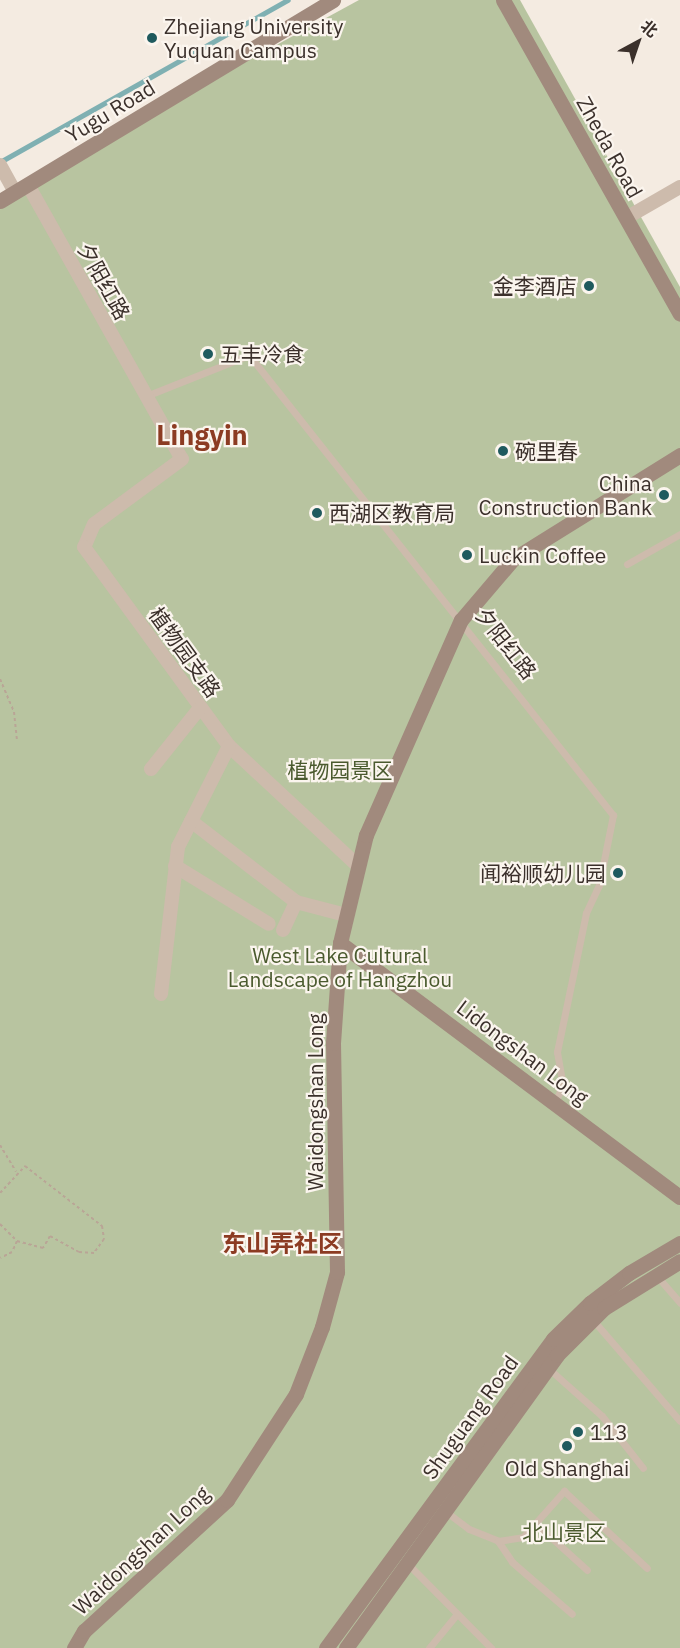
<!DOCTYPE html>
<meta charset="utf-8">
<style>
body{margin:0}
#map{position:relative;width:680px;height:1648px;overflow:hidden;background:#f4ebe1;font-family:"IBM Plex Sans","Noto Sans SC",sans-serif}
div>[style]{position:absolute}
.green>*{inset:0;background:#b8c4a0}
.stream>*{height:4.5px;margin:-2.25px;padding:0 2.25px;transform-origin:2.25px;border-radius:2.25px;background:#7fb0b2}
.path>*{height:2px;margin-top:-1px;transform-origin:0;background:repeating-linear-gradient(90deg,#b9a596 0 3px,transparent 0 6px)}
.lane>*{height:7px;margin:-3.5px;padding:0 3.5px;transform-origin:3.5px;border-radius:3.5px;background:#cdbbac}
.street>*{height:14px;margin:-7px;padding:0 7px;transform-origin:7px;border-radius:7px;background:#cdbbac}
.secondary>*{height:15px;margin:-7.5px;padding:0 7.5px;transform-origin:7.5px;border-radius:7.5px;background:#a18a7d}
.dots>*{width:16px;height:16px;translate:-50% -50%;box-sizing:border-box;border:3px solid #fbf5ee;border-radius:50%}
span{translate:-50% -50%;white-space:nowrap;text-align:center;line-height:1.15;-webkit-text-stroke:4.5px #fbf5ee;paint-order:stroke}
.poi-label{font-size:21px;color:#3b302b}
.left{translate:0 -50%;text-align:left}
.right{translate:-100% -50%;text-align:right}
.street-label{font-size:21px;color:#3b302b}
.park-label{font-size:21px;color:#4a5a2e}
.quarter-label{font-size:24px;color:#8c3b22;font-weight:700}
.district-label{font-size:27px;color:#8c3b22;font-weight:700}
.north{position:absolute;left:608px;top:12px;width:60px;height:60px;-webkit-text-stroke:4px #fbf5ee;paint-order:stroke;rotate:40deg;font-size:16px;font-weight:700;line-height:24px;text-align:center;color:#3b302b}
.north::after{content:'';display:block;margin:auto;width:21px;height:27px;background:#3b302b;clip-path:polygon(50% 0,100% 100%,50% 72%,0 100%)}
</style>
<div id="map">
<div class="green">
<i style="clip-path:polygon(359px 0,520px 0,680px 287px,680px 1648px,0 1648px,0 196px)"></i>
</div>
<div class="stream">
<i style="left:0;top:162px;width:330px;rotate:-29.4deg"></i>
</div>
<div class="path">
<i style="left:0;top:679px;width:36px;rotate:67deg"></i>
<i style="left:14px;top:712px;width:29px;rotate:84deg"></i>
<i style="left:0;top:1145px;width:31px;rotate:59deg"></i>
<i style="left:0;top:1193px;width:37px;rotate:-47deg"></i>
<i style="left:25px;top:1166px;width:98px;rotate:37.9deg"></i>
<i style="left:102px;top:1226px;width:13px;rotate:81deg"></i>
<i style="left:104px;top:1239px;width:17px;rotate:126deg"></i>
<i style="left:94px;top:1253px;width:15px;rotate:-176deg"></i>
<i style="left:79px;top:1252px;width:33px;rotate:-151deg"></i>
<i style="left:50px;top:1236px;width:14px;rotate:120deg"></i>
<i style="left:43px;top:1248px;width:27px;rotate:-165deg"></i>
<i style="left:17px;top:1241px;width:12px;rotate:114deg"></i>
<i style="left:12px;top:1252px;width:13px;rotate:153deg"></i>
<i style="left:0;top:1224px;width:24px;rotate:45deg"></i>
</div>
<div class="lane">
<i style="left:146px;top:396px;width:111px;rotate:-21.7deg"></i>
<i style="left:249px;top:355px;width:587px;rotate:51.65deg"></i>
<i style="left:613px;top:815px;width:71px;rotate:101.3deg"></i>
<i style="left:599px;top:885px;width:31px;rotate:115deg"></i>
<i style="left:586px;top:913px;width:142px;rotate:101.8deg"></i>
<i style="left:557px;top:1052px;width:34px;rotate:80deg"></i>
<i style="left:563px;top:1085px;width:19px;rotate:115deg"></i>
<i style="left:627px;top:564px;width:61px;rotate:-29.5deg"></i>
<i style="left:656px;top:1275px;width:37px;rotate:49deg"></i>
<i style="left:593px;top:1320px;width:133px;rotate:49.3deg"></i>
<i style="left:548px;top:1368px;width:72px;rotate:41.6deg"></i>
<i style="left:602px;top:1416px;width:66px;rotate:51.7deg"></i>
<i style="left:445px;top:1511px;width:30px;rotate:37deg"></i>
<i style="left:469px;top:1529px;width:31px;rotate:22deg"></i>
<i style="left:498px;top:1541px;width:25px;rotate:56deg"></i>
<i style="left:512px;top:1562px;width:79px;rotate:40.9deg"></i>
<i style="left:535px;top:1523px;width:70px;rotate:42.1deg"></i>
<i style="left:498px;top:1541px;width:25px;rotate:-9deg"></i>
<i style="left:523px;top:1537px;width:62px;rotate:-48.3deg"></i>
<i style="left:564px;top:1491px;width:113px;rotate:42.9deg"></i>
<i style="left:407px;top:1563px;width:120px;rotate:45.3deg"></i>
<i style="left:429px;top:1648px;width:44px;rotate:-50.5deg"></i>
</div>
<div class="street">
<i style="left:0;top:165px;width:31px;rotate:61deg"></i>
<i style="left:28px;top:185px;width:314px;rotate:60.7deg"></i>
<i style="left:182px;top:459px;width:109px;rotate:143.5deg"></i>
<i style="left:94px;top:524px;width:25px;rotate:113deg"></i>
<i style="left:84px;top:547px;width:246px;rotate:53.9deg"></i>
<i style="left:229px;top:746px;width:176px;rotate:42.9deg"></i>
<i style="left:626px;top:218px;width:62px;rotate:-29.9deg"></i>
<i style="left:151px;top:769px;width:77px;rotate:-51.3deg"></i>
<i style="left:191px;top:821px;width:133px;rotate:37.6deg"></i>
<i style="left:296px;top:902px;width:52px;rotate:14.6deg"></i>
<i style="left:175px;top:866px;width:110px;rotate:31.7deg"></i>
<i style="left:283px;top:930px;width:31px;rotate:-65deg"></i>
<i style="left:161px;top:994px;width:148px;rotate:-83.4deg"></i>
<i style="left:178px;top:847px;width:113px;rotate:-63.2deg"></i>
</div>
<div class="secondary">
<i style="left:503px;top:0;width:360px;rotate:60.6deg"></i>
<i style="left:0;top:201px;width:389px;rotate:-31.1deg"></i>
<i style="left:340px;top:943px;width:424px;rotate:36.8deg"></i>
<i style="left:74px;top:1648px;width:20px;rotate:-60deg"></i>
<i style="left:84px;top:1631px;width:194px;rotate:-42.5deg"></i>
<i style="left:227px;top:1500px;width:126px;rotate:-56.9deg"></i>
<i style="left:296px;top:1394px;width:72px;rotate:-68.8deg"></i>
<i style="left:322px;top:1327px;width:57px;rotate:-74.7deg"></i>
<i style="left:337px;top:1272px;width:229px;rotate:-91deg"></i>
<i style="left:333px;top:1043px;width:100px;rotate:-86deg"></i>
<i style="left:340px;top:943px;width:111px;rotate:-76.5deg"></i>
<i style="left:366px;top:835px;width:235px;rotate:-66.2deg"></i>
<i style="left:461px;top:620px;width:80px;rotate:-49.6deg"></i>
<i style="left:513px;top:559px;width:197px;rotate:-31.9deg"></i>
<i style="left:326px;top:1648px;width:383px;rotate:-53.7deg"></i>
<i style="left:553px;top:1339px;width:52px;rotate:-44.2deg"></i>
<i style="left:590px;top:1303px;width:49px;rotate:-37.6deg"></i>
<i style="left:629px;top:1273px;width:59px;rotate:-30.5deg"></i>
<i style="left:346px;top:1648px;width:361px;rotate:-54.2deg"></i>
<i style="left:557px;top:1355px;width:66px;rotate:-45deg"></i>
<i style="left:604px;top:1308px;width:89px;rotate:-31.7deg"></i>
</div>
<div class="dots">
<i style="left:152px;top:38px;background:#1f5a5e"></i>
<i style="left:589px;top:286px;background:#1f5a5e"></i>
<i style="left:208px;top:354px;background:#1f5a5e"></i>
<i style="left:503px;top:451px;background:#1f5a5e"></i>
<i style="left:664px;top:495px;background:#1f5a5e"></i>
<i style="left:317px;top:513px;background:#1f5a5e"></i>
<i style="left:467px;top:555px;background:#1f5a5e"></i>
<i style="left:618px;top:873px;background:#1f5a5e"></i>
<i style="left:578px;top:1432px;background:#1f5a5e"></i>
<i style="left:567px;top:1446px;background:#1f5a5e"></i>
</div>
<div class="poi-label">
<span class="left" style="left:164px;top:38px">Zhejiang University<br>Yuquan Campus</span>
<span class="right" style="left:577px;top:286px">金李酒店</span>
<span class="left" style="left:220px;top:354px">五丰冷食</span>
<span class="left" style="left:515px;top:451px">碗里春</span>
<span class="right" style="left:652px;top:495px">China<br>Construction Bank</span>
<span class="left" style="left:329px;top:513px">西湖区教育局</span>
<span class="left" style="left:479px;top:555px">Luckin Coffee</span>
<span class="right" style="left:606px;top:873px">闻裕顺幼儿园</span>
<span class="left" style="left:590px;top:1432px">113</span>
<span style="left:567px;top:1468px">Old Shanghai</span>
</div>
<div class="street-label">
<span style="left:110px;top:111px;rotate:-31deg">Yugu Road</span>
<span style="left:610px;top:147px;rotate:61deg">Zheda Road</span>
<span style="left:104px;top:281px;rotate:61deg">夕阳红路</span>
<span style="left:506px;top:643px;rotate:52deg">夕阳红路</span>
<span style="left:185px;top:652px;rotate:54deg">植物园支路</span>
<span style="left:523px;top:1052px;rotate:37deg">Lidongshan Long</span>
<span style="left:315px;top:1102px;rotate:-90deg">Waidongshan Long</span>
<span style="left:470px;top:1417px;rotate:-54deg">Shuguang Road</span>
<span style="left:141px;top:1550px;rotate:-43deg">Waidongshan Long</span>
</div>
<div class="park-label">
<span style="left:340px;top:770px">植物园景区</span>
<span style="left:340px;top:967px">West Lake Cultural<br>Landscape of Hangzhou</span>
<span style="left:564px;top:1532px">北山景区</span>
</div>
<div class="quarter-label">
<span style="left:282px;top:1244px">东山弄社区</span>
</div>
<div class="district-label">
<span style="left:202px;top:435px">Lingyin</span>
</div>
<div class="north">北</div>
</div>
